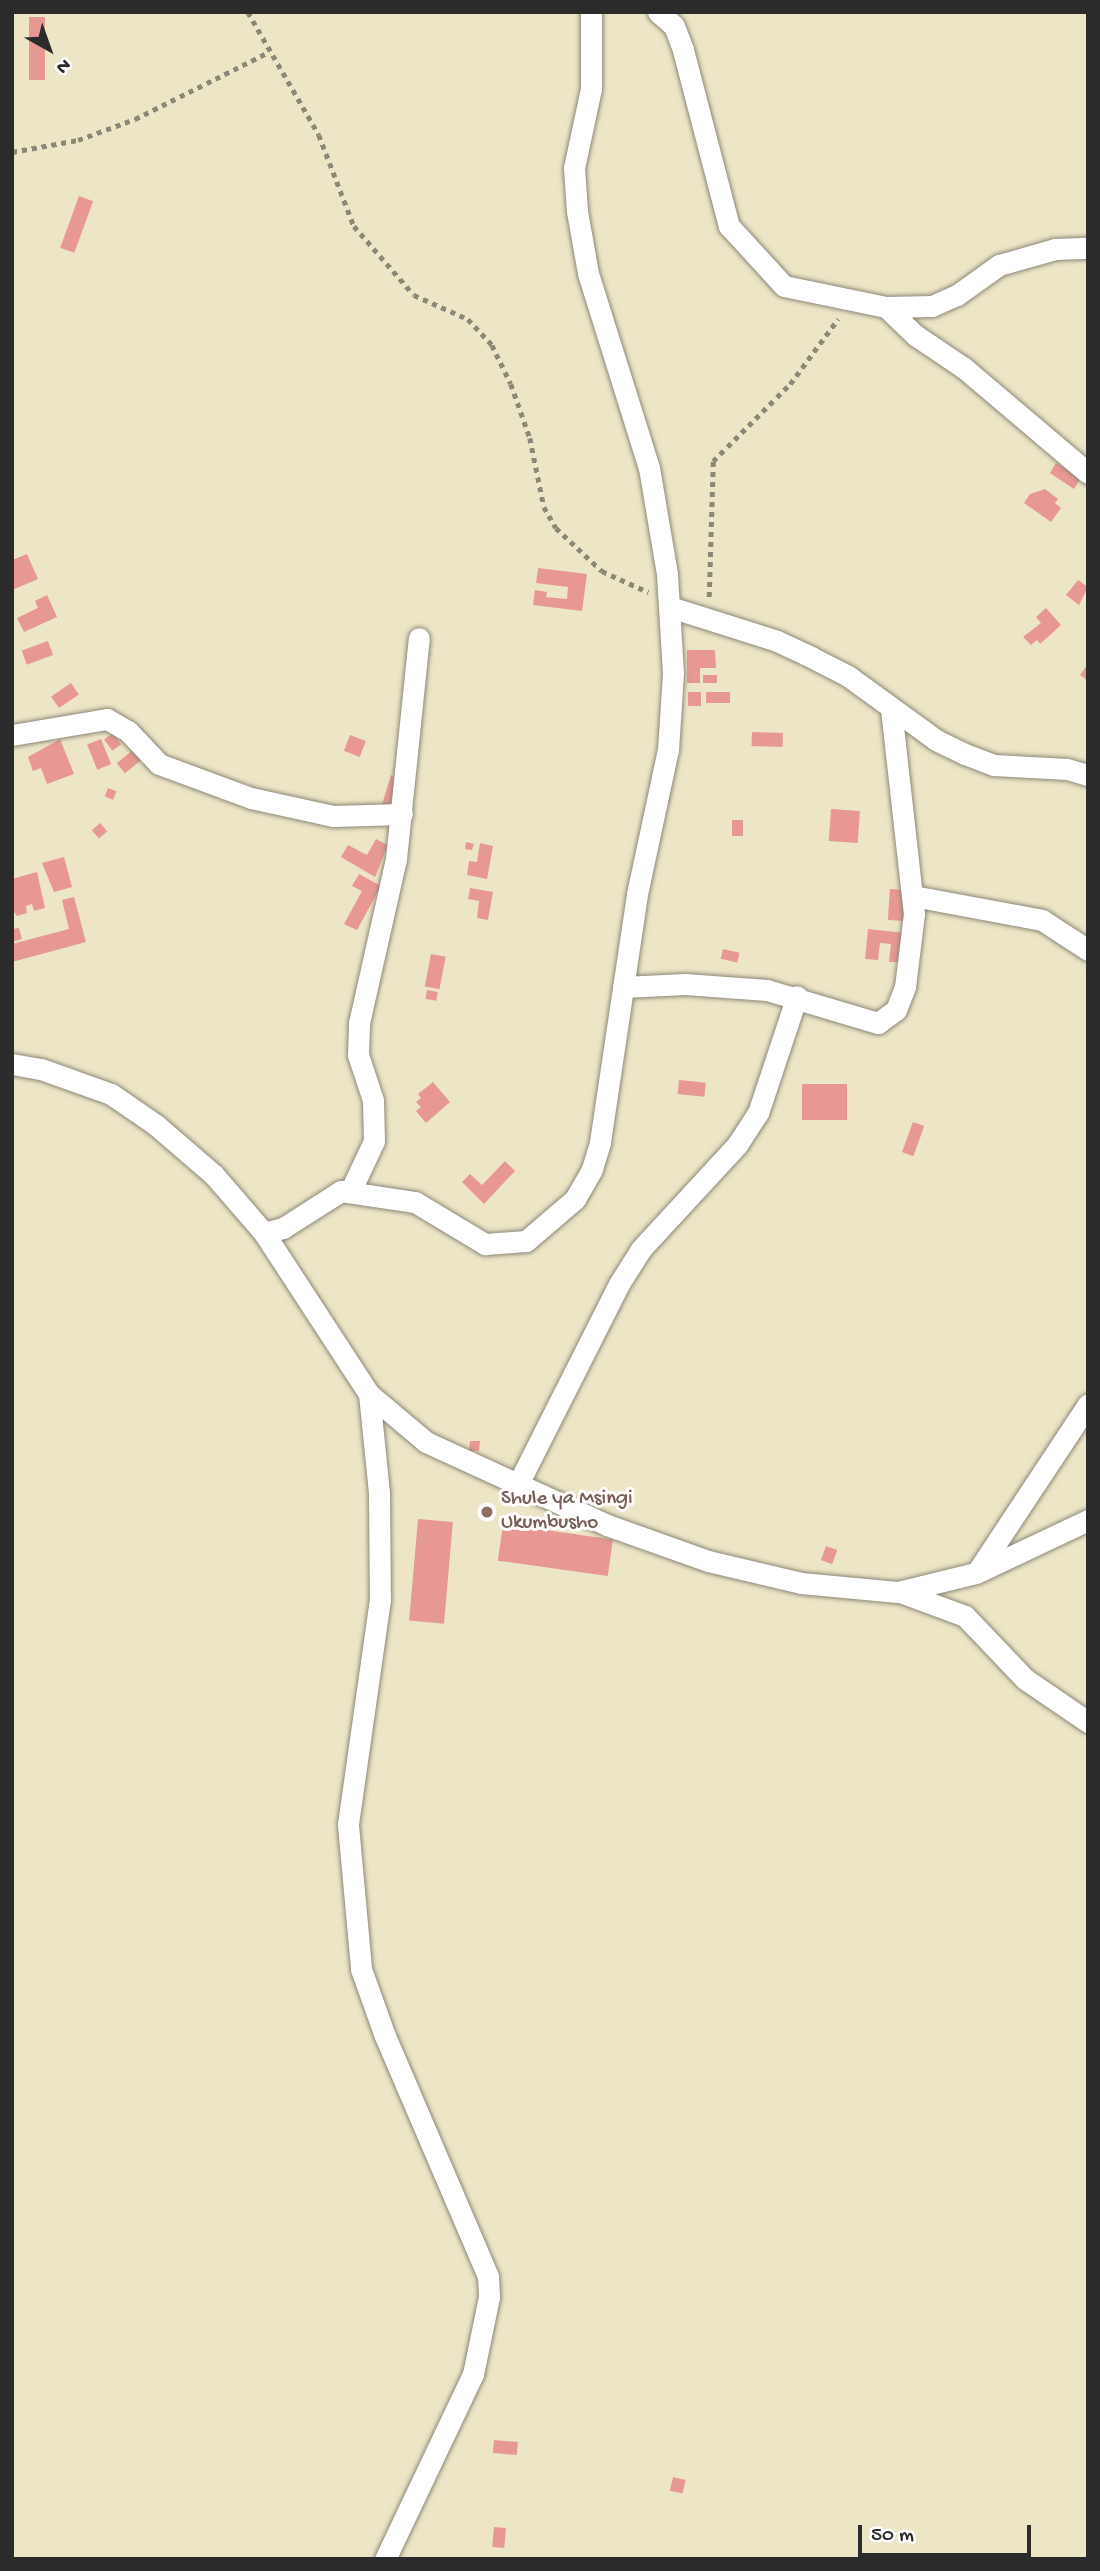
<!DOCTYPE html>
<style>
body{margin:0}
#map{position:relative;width:1100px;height:2571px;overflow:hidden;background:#ece5c6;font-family:"Gochi Hand",sans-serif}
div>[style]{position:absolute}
.building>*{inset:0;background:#e89892;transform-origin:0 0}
.path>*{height:4.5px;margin-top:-2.25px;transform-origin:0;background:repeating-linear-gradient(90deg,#8c8878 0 5px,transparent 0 10px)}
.roads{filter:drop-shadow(0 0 2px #8c8878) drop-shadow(0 0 2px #8c8878)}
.minor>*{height:21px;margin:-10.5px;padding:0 10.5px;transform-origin:10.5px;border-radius:10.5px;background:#fff}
.dots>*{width:19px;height:19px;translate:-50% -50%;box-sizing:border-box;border:4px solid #fff;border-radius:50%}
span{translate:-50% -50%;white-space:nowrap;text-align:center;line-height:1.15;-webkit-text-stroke:6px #fff;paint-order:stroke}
.education-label{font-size:21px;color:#785e54}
.left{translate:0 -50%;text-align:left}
.frame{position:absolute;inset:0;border:14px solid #2b2b2b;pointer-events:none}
.north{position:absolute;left:14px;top:14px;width:70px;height:70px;-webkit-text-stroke:5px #fff;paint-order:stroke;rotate:140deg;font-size:19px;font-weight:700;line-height:28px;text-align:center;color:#2b2b2b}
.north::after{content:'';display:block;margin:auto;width:24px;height:32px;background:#2b2b2b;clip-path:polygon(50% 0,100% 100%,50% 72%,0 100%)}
.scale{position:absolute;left:858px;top:2525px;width:173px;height:32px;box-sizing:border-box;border:4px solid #2b2b2b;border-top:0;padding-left:9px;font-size:21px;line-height:24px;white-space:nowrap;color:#2b2b2b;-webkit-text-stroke:5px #fff;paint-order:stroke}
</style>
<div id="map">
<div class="building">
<i style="left:29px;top:17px;width:16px;height:63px"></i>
<i style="left:79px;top:196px;width:15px;height:55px;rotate:20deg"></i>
<i style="clip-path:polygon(1056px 463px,1072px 473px,1076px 467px,1084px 473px,1074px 489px,1050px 473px)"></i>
<i style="clip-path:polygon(1045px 489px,1058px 499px,1055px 503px,1061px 508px,1051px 522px,1024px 503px,1030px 494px)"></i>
<i style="clip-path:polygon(27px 554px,38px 579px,12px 590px,12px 560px)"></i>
<i style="clip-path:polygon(538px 568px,587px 574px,582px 611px,533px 605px,535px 590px,547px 592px,546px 597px,567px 599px,568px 587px,536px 583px)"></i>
<i style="clip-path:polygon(1078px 580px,1088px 587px,1079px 605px,1066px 595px)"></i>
<i style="clip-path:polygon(47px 595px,57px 617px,24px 632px,17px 618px,38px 608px,35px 601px)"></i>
<i style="clip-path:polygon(1046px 608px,1061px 625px,1040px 644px,1037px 640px,1031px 645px,1023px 637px,1041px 623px,1036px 617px)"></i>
<i style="left:48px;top:641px;width:15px;height:28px;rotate:70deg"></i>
<i style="clip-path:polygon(687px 650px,715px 650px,716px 668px,700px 668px,700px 683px,687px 683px)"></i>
<i style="clip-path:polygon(1088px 664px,1088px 681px,1080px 675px)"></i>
<i style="left:703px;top:675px;width:14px;height:8px"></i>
<i style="left:71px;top:683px;width:14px;height:24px;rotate:56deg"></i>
<i style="left:688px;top:692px;width:13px;height:14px"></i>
<i style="left:706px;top:692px;width:24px;height:11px"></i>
<i style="left:752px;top:732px;width:31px;height:14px;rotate:2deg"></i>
<i style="left:113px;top:733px;width:14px;height:11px;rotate:54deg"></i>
<i style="left:350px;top:735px;width:17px;height:17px;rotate:21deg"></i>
<i style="clip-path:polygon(60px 739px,74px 774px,47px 784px,41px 768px,33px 771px,28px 757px)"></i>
<i style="left:101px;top:739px;width:27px;height:15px;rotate:68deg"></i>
<i style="left:133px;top:750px;width:13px;height:21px;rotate:51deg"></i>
<i style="left:391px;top:775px;width:10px;height:31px;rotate:17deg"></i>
<i style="left:108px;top:788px;width:9px;height:9px;rotate:21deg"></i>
<i style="left:831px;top:809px;width:29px;height:32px;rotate:4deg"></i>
<i style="left:732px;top:820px;width:11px;height:16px"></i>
<i style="left:100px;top:823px;width:11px;height:11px;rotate:49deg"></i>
<i style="clip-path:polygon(376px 839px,388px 845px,375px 877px,341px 857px,348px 845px,367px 855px)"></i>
<i style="clip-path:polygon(466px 842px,474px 844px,472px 850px,465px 849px)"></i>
<i style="clip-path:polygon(480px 843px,493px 846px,487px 879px,467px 875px,469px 861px,477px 862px)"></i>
<i style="clip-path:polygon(64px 857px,72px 887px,54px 892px,42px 863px)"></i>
<i style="clip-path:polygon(37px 872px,45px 908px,34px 911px,32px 904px,26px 906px,27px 913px,17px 916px,12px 909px,12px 879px)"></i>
<i style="clip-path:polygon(359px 874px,381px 886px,357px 930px,344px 924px,362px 891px,352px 886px)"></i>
<i style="clip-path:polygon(470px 888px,493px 892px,488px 920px,477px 918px,479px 901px,468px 899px)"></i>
<i style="left:890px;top:889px;width:16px;height:31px;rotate:4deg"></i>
<i style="clip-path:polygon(74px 897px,86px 942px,12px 962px,12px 944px,69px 929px,62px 900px)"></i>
<i style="clip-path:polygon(19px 928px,22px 939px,12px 942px,12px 929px)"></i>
<i style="clip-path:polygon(868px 929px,905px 933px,902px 962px,889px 962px,891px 944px,880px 943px,878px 960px,865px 959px)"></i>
<i style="left:723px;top:949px;width:17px;height:10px;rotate:13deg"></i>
<i style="left:431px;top:954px;width:15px;height:33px;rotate:11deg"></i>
<i style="left:427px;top:990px;width:11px;height:9px;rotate:10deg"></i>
<i style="left:679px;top:1080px;width:27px;height:14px;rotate:6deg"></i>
<i style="clip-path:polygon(433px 1082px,450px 1102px,426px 1123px,416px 1111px,421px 1107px,416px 1102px,421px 1098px,418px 1094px)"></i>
<i style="left:802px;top:1084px;width:45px;height:36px"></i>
<i style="left:913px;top:1122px;width:12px;height:32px;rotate:20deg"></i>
<i style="clip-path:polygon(505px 1161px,515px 1171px,484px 1204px,462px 1182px,470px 1174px,482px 1185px)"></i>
<i style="clip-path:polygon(470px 1441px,480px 1441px,479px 1451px,469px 1451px)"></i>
<i style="left:418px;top:1519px;width:35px;height:102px;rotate:5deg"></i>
<i style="left:503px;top:1524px;width:111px;height:37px;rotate:8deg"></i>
<i style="left:826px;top:1546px;width:12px;height:15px;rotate:20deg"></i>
<i style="left:494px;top:2440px;width:24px;height:13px;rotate:5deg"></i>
<i style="left:673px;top:2477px;width:13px;height:14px;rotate:13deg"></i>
<i style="left:494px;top:2527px;width:12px;height:20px;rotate:5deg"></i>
</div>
<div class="path">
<i style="left:248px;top:12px;width:142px;rotate:60deg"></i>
<i style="left:319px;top:135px;width:97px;rotate:69deg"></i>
<i style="left:354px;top:226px;width:91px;rotate:49deg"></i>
<i style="left:414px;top:295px;width:59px;rotate:24deg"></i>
<i style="left:468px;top:319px;width:35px;rotate:47deg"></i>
<i style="left:492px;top:345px;width:43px;rotate:64deg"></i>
<i style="left:511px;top:384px;width:57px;rotate:70.6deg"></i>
<i style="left:530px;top:438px;width:70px;rotate:78.5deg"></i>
<i style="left:544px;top:507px;width:24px;rotate:60deg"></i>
<i style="left:556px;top:528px;width:63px;rotate:43.1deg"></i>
<i style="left:602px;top:571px;width:51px;rotate:24.5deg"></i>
<i style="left:12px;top:152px;width:67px;rotate:-10.3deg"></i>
<i style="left:78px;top:140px;width:61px;rotate:-20.2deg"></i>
<i style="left:135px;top:119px;width:150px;rotate:-26.6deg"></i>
<i style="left:709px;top:597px;width:136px;rotate:-88.3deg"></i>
<i style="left:713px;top:461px;width:109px;rotate:-45deg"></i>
<i style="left:790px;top:384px;width:81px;rotate:-53.6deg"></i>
</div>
<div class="roads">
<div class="minor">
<i style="left:658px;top:12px;width:21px;rotate:41deg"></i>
<i style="left:674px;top:26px;width:26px;rotate:69deg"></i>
<i style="left:683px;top:50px;width:182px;rotate:75.4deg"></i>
<i style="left:729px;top:226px;width:81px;rotate:47.5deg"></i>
<i style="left:784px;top:286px;width:104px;rotate:11.6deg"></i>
<i style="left:886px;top:307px;width:46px;rotate:-1.2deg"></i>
<i style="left:932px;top:306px;width:27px;rotate:-24deg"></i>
<i style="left:957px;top:295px;width:52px;rotate:-35.5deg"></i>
<i style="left:999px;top:265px;width:58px;rotate:-15.9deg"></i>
<i style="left:1055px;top:249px;width:33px;rotate:-2deg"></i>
<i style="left:886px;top:307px;width:40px;rotate:44deg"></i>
<i style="left:915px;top:335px;width:59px;rotate:34deg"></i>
<i style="left:964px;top:368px;width:162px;rotate:40.3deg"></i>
<i style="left:670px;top:607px;width:112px;rotate:17.6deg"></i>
<i style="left:777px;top:641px;width:38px;rotate:25deg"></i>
<i style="left:811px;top:657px;width:42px;rotate:27.2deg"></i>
<i style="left:848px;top:676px;width:109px;rotate:36deg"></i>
<i style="left:936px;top:740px;width:32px;rotate:26deg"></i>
<i style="left:965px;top:754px;width:31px;rotate:21deg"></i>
<i style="left:994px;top:765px;width:73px;rotate:3.1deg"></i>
<i style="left:1067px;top:769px;width:22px;rotate:16deg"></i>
<i style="left:12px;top:735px;width:96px;rotate:-9.6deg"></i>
<i style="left:107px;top:719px;width:24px;rotate:30deg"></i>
<i style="left:128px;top:731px;width:45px;rotate:46.8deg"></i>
<i style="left:159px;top:764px;width:98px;rotate:20.3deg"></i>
<i style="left:251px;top:798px;width:84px;rotate:12.4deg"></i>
<i style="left:333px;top:816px;width:69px;rotate:-1.7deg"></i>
<i style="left:913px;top:896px;width:131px;rotate:10.5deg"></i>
<i style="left:1042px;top:920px;width:55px;rotate:33.1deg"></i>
<i style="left:623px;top:987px;width:62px;rotate:-2.8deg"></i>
<i style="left:685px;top:984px;width:82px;rotate:4.2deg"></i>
<i style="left:767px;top:990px;width:116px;rotate:16.6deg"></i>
<i style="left:878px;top:1023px;width:22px;rotate:-36deg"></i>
<i style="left:896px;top:1010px;width:25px;rotate:-69deg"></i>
<i style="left:905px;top:987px;width:74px;rotate:-83deg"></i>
<i style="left:914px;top:914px;width:207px;rotate:-96.4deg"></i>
<i style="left:12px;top:1064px;width:29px;rotate:10deg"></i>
<i style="left:41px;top:1069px;width:74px;rotate:19.7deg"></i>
<i style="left:111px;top:1094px;width:55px;rotate:34.6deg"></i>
<i style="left:156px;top:1125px;width:77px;rotate:40.8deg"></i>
<i style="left:214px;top:1175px;width:77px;rotate:49.2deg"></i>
<i style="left:264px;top:1233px;width:192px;rotate:56.9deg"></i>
<i style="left:369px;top:1394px;width:75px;rotate:40.1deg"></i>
<i style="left:426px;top:1442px;width:199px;rotate:24.6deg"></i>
<i style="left:607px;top:1525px;width:107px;rotate:19.6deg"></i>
<i style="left:708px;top:1561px;width:96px;rotate:13.3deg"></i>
<i style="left:801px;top:1583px;width:97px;rotate:5.3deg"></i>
<i style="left:898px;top:1592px;width:80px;rotate:-13.7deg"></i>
<i style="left:976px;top:1573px;width:124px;rotate:-25.3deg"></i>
<i style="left:350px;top:1192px;width:56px;rotate:-64.8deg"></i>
<i style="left:374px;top:1141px;width:41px;rotate:-91.4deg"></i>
<i style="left:373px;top:1100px;width:47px;rotate:-108.4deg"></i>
<i style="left:358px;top:1055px;width:32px;rotate:-88deg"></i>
<i style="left:359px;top:1023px;width:168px;rotate:-77.3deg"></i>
<i style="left:396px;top:859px;width:222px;rotate:-84.1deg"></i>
<i style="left:264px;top:1233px;width:20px;rotate:-15deg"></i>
<i style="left:283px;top:1228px;width:69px;rotate:-32.5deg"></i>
<i style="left:341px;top:1191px;width:75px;rotate:8.5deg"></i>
<i style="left:415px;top:1202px;width:82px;rotate:31deg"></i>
<i style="left:485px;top:1244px;width:41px;rotate:-4.2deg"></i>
<i style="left:526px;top:1241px;width:65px;rotate:-40.6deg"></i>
<i style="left:575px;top:1199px;width:34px;rotate:-60deg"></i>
<i style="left:592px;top:1169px;width:28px;rotate:-73deg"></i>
<i style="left:600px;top:1142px;width:251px;rotate:-81.5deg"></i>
<i style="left:637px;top:894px;width:147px;rotate:-77.9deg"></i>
<i style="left:668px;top:750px;width:77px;rotate:-86.3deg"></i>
<i style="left:673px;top:673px;width:99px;rotate:-93.5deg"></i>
<i style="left:667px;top:574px;width:108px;rotate:-99.6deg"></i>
<i style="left:649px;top:468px;width:204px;rotate:-107.4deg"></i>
<i style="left:588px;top:273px;width:63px;rotate:-100.1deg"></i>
<i style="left:577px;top:211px;width:43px;rotate:-94deg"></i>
<i style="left:574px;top:168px;width:81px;rotate:-77.9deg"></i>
<i style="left:591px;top:89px;width:77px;rotate:-90deg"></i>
<i style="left:369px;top:1394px;width:100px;rotate:84.2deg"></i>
<i style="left:379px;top:1493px;width:106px;rotate:89.5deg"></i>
<i style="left:380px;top:1599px;width:228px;rotate:98.1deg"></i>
<i style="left:348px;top:1825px;width:145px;rotate:84.8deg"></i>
<i style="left:361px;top:1969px;width:71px;rotate:70.3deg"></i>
<i style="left:385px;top:2036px;width:261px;rotate:66.8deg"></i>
<i style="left:488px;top:2276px;width:21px;rotate:87deg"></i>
<i style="left:489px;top:2297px;width:79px;rotate:101.7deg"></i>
<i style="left:473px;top:2374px;width:205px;rotate:115.4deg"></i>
<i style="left:518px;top:1484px;width:224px;rotate:-63.2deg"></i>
<i style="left:619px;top:1284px;width:41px;rotate:-57.8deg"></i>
<i style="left:641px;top:1249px;width:142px;rotate:-47.3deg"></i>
<i style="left:737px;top:1145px;width:38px;rotate:-57deg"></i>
<i style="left:758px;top:1113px;width:123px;rotate:-71.6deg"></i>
<i style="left:977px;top:1572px;width:201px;rotate:-56.5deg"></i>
<i style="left:900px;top:1592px;width:69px;rotate:20.3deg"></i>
<i style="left:965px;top:1616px;width:87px;rotate:46.4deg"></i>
<i style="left:1025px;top:1679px;width:76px;rotate:34.3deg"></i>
</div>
</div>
<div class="dots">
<i style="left:487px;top:1512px;background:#8d6e63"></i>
</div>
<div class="education-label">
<span class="left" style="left:501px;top:1512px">Shule ya Msingi<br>Ukumbusho</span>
</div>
<div class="frame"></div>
<div class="north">N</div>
<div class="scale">50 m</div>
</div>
